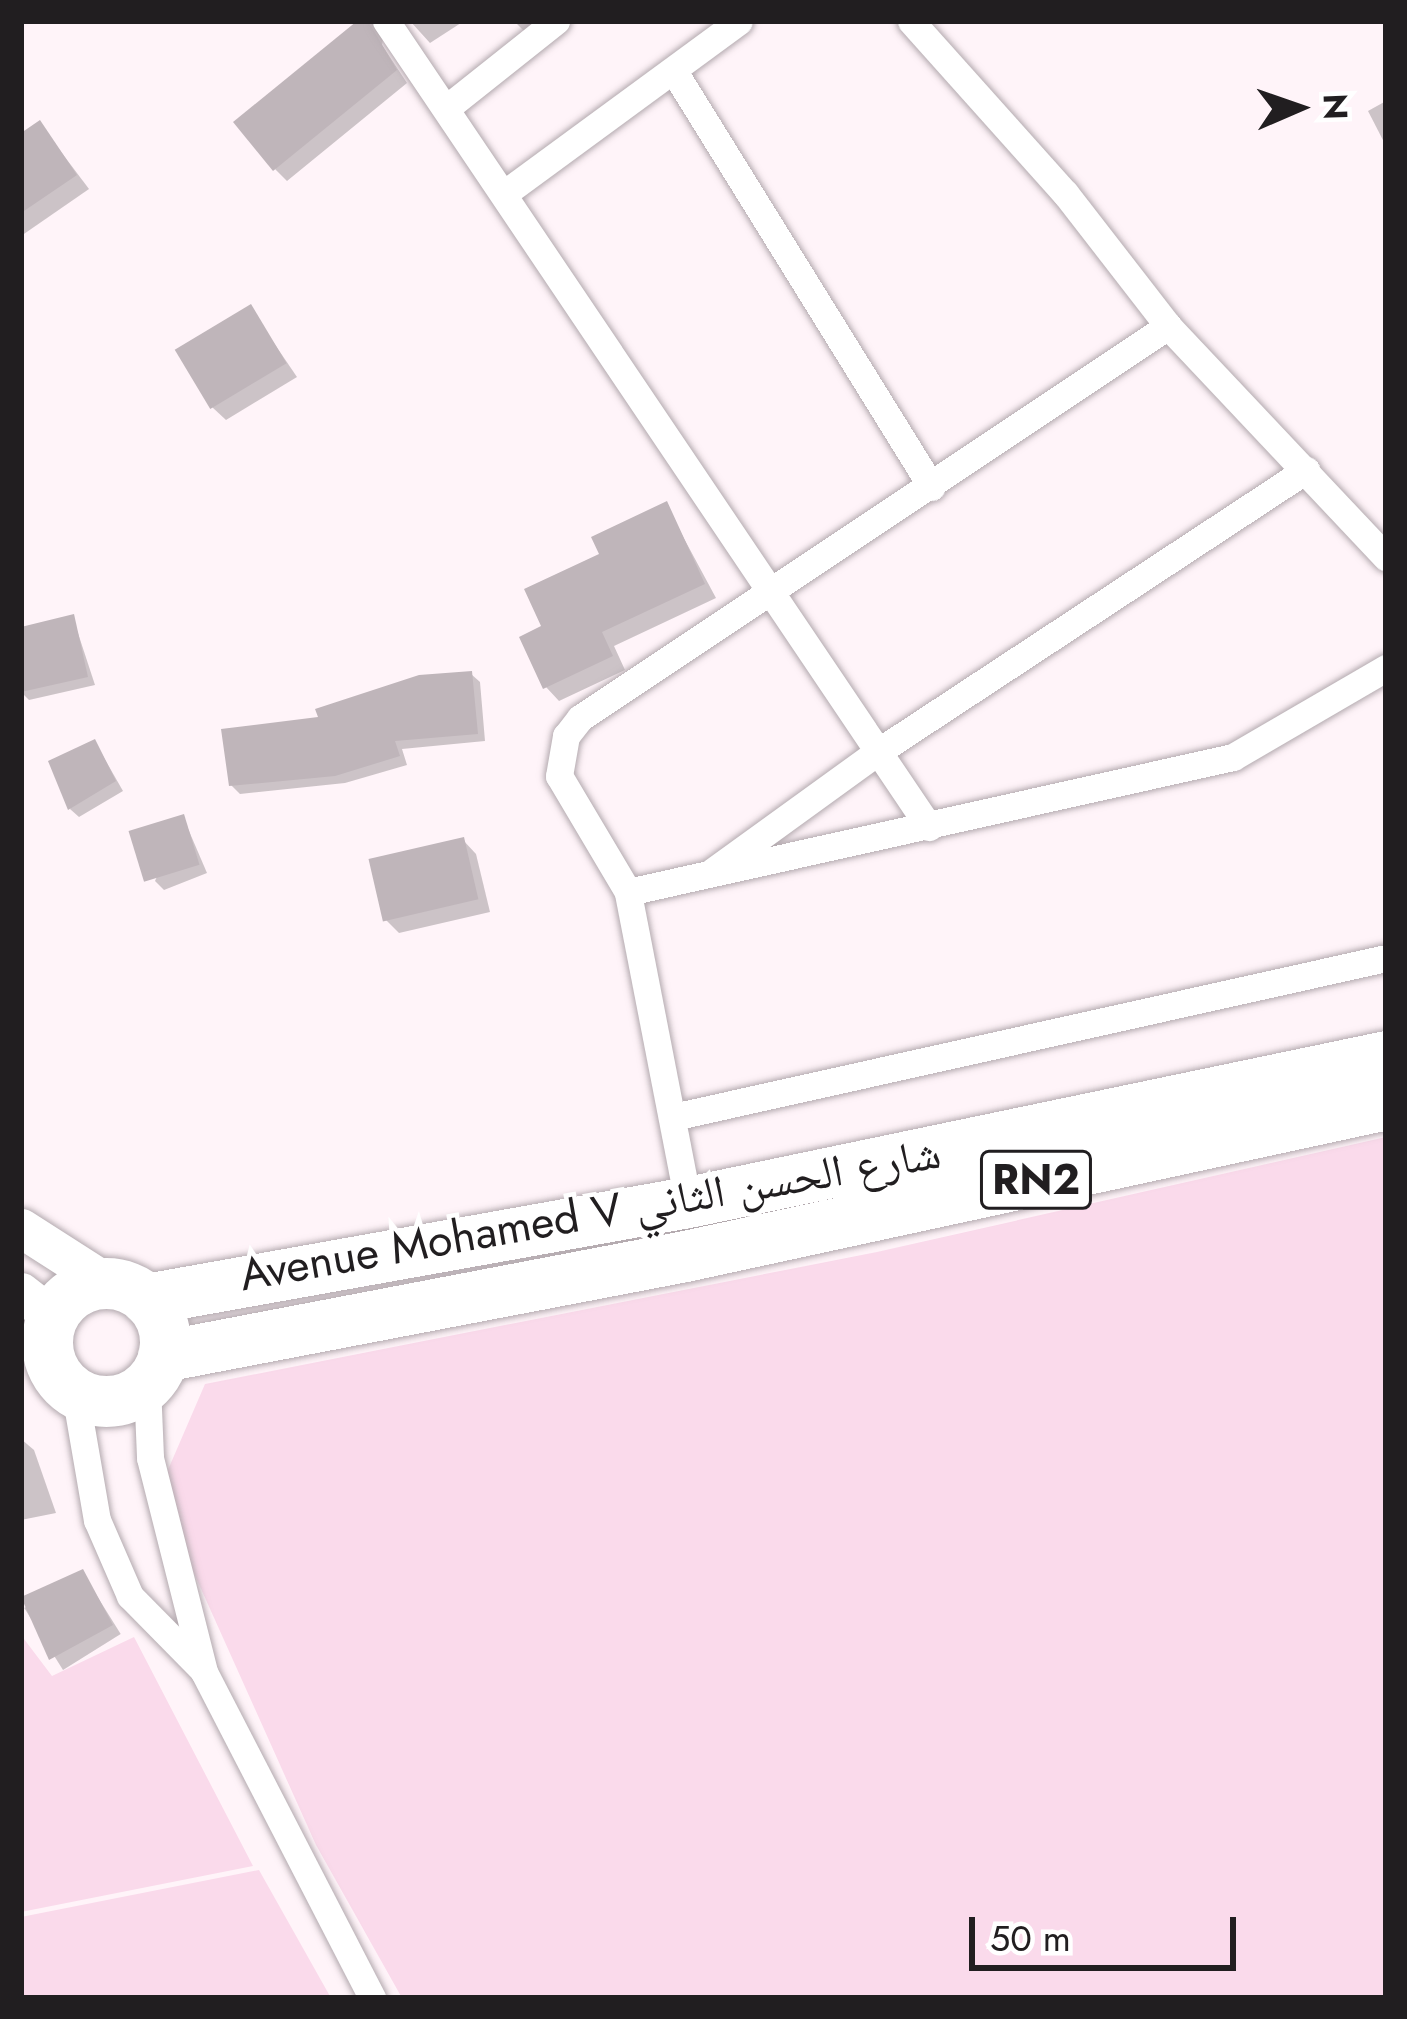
<!DOCTYPE html>
<meta charset="utf-8">
<style>
body{margin:0}
#map{position:relative;width:1407px;height:2019px;overflow:hidden;background:#fff4f9;font-family:Jost,"Noto Naskh Arabic",sans-serif}
div>[style]{position:absolute}
.green>*{inset:0;background:#fadaeb}
.shadow>*{inset:0;background:#0003;transform-origin:0 0}
.building>*{inset:0;background:#bfb5ba;transform-origin:0 0}
.roads{filter:drop-shadow(0 0 3px #b4aaaf) drop-shadow(0 0 3px #b4aaaf)}
.street>*{height:27px;margin:-13.5px;padding:0 13.5px;transform-origin:13.5px;border-radius:13.5px;background:#fff}
.secondary>*{height:39px;margin:-19.5px;padding:0 19.5px;transform-origin:19.5px;border-radius:19.5px;background:#fff}
.highway>*{height:51px;margin:-25.5px;padding:0 25.5px;transform-origin:25.5px;border-radius:25.5px;background:#fff}
.highway>.ring{margin:-25.5px;padding:0;box-sizing:content-box;background:none;border:51px solid #fff;border-radius:50%}
span{translate:-50% -50%;white-space:nowrap;text-align:center;line-height:1.15;-webkit-text-stroke:9px #fff;paint-order:stroke}
.shield-label span{padding:3px 9px;background:#fff;border:3px solid;border-radius:9px;-webkit-text-stroke-width:0}
.shield-label{font-size:42px;color:#211e20;font-weight:700}
.street-label{font-size:45px;color:#211e20}
.frame{position:absolute;inset:0;border:24px solid #211e20;pointer-events:none}
.north{position:absolute;left:1239px;top:48px;width:120px;height:120px;-webkit-text-stroke:9px #fff;paint-order:stroke;rotate:88deg;font-size:33px;font-weight:700;line-height:48px;text-align:center;color:#211e20}
.north::after{content:'';display:block;margin:auto;width:42px;height:54px;background:#211e20;clip-path:polygon(50% 0,100% 100%,50% 72%,0 100%)}
.scale{position:absolute;left:969px;top:1917px;width:267px;height:54px;box-sizing:border-box;border:6px solid #211e20;border-top:0;padding-left:15px;font-size:36px;line-height:42px;white-space:nowrap;color:#211e20;-webkit-text-stroke:9px #fff;paint-order:stroke}
</style>
<div id="map">
<div class="green">
<i style="clip-path:polygon(1386px 1137px,1386px 1998px,402px 1998px,316px 1845px,158px 1493px,205px 1384px,877px 1252px)"></i>
<i style="clip-path:polygon(21px 1635px,52px 1676px,134px 1637px,253px 1866px,21px 1912px)"></i>
<i style="clip-path:polygon(259px 1870px,331px 1998px,21px 1998px,21px 1917px)"></i>
</div>
<div class="shadow">
<i style="clip-path:polygon(362px 21px,386px 21px,382px 45px,407px 83px,287px 181px,275px 169px)"></i>
<i style="clip-path:polygon(410px 21px,464px 21px,430px 43px)"></i>
<i style="clip-path:polygon(514px 21px,561px 21px,534px 41px)"></i>
<i style="clip-path:polygon(1386px 101px,1386px 146px,1368px 111px)"></i>
<i style="clip-path:polygon(40px 124px,89px 189px,21px 236px,21px 137px)"></i>
<i style="clip-path:polygon(250px 308px,297px 377px,226px 420px,212px 407px)"></i>
<i style="clip-path:polygon(666px 505px,716px 598px,614px 646px,625px 670px,559px 701px,546px 687px,545px 628px,603px 556px)"></i>
<i style="clip-path:polygon(73px 618px,95px 685px,29px 700px,21px 692px,21px 630px)"></i>
<i style="clip-path:polygon(471px 674px,480px 682px,485px 741px,402px 749px,407px 765px,345px 783px,240px 794px,231px 785px,322px 720px)"></i>
<i style="clip-path:polygon(95px 742px,123px 791px,79px 817px,70px 809px)"></i>
<i style="clip-path:polygon(183px 817px,207px 873px,164px 890px,155px 881px)"></i>
<i style="clip-path:polygon(463px 840px,476px 854px,490px 912px,399px 933px,385px 919px)"></i>
<i style="clip-path:polygon(21px 1439px,34px 1450px,56px 1513px,21px 1520px)"></i>
<i style="left:82px;top:1572px;width:73px;height:68px;rotate:58deg"></i>
</div>
<div class="building">
<i style="clip-path:polygon(357px 21px,368px 21px,397px 70px,273px 171px,233px 122px)"></i>
<i style="clip-path:polygon(40px 120px,77px 175px,21px 213px,21px 133px)"></i>
<i style="left:251px;top:304px;width:69px;height:89px;rotate:59deg"></i>
<i style="clip-path:polygon(667px 501px,705px 584px,602px 632px,613px 656px,543px 689px,519px 637px,541px 626px,524px 589px,599px 554px,591px 537px)"></i>
<i style="clip-path:polygon(74px 614px,88px 677px,21px 692px,21px 627px)"></i>
<i style="clip-path:polygon(472px 671px,478px 734px,395px 741px,400px 756px,335px 776px,229px 786px,221px 729px,318px 717px,315px 709px,419px 675px)"></i>
<i style="clip-path:polygon(95px 739px,116px 781px,68px 810px,48px 761px)"></i>
<i style="left:184px;top:814px;width:53px;height:58px;rotate:73deg"></i>
<i style="left:464px;top:837px;width:64px;height:98px;rotate:77deg"></i>
<i style="clip-path:polygon(83px 1569px,113px 1625px,49px 1660px,21px 1597px)"></i>
</div>
<div class="roads">
<div class="street">
<i style="left:386px;top:21px;width:972px;rotate:56.03deg"></i>
<i style="left:911px;top:21px;width:231px;rotate:48.2deg"></i>
<i style="left:1065px;top:193px;width:168px;rotate:52.2deg"></i>
<i style="left:1168px;top:326px;width:318px;rotate:46.7deg"></i>
<i style="left:675px;top:73px;width:487px;rotate:58.2deg"></i>
<i style="left:449px;top:106px;width:137px;rotate:-38.5deg"></i>
<i style="left:505px;top:193px;width:290px;rotate:-36.3deg"></i>
<i style="left:713px;top:871px;width:201px;rotate:-35.9deg"></i>
<i style="left:876px;top:753px;width:515px;rotate:-33.35deg"></i>
<i style="left:628px;top:892px;width:620px;rotate:-12.58deg"></i>
<i style="left:1233px;top:757px;width:177px;rotate:-30.2deg"></i>
<i style="left:673px;top:1117px;width:731px;rotate:-12.57deg"></i>
<i style="left:688px;top:1202px;width:316px;rotate:-101deg"></i>
<i style="left:628px;top:892px;width:135px;rotate:-120.7deg"></i>
<i style="left:559px;top:776px;width:41px;rotate:-80.1deg"></i>
<i style="left:566px;top:736px;width:23px;rotate:-52deg"></i>
<i style="left:580px;top:718px;width:707px;rotate:-33.69deg"></i>
<i style="left:147px;top:1385px;width:73px;rotate:87.6deg"></i>
<i style="left:150px;top:1458px;width:221px;rotate:75.8deg"></i>
<i style="left:204px;top:1672px;width:367px;rotate:62.7deg"></i>
<i style="left:75px;top:1393px;width:129px;rotate:80.2deg"></i>
<i style="left:97px;top:1520px;width:83px;rotate:66.5deg"></i>
<i style="left:130px;top:1596px;width:103px;rotate:45.4deg"></i>
</div>
<div class="secondary">
<i style="left:21px;top:1228px;width:102px;rotate:32.6deg"></i>
<i style="left:21px;top:1292px;width:41px;rotate:38deg"></i>
</div>
<div class="highway">
<i class="ring" style="left:47px;top:1283px;width:67px;height:67px"></i>
<i style="left:146px;top:1299px;width:551px;rotate:-10.15deg"></i>
<i style="left:688px;top:1202px;width:713px;rotate:-11.81deg"></i>
<i style="left:163px;top:1356px;width:531px;rotate:-10.84deg"></i>
<i style="left:685px;top:1256px;width:717px;rotate:-12.23deg"></i>
</div>
</div>
<div class="shield-label">
<span style="left:1036px;top:1180px">RN2</span>
</div>
<div class="street-label">
<span style="left:590px;top:1214px;rotate:-10deg">Avenue Mohamed V شارع الحسن الثاني</span>
</div>
<div class="frame"></div>
<div class="north">N</div>
<div class="scale">50 m</div>
</div>
